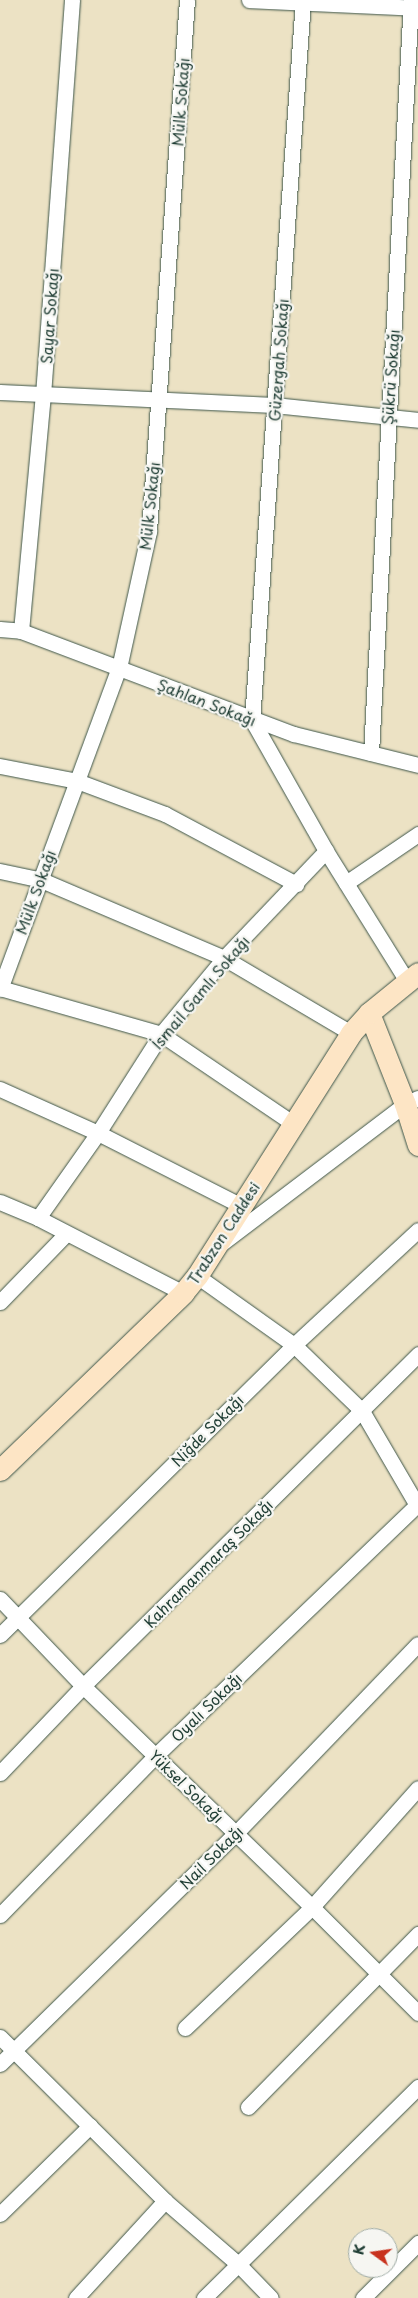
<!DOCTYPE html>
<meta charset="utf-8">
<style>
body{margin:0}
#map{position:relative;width:418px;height:2298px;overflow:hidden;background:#ece2c4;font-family:"Playpen Sans",sans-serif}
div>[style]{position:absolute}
.roads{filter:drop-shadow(0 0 1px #3e564a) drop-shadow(0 0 1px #3e564a)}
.street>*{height:15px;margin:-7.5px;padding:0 7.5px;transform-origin:7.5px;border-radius:7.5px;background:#fff}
.secondary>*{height:21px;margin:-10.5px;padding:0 10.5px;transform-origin:10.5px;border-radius:10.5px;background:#fde5c5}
span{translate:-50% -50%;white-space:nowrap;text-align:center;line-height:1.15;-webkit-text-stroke:4.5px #f6f6f2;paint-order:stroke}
.street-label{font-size:15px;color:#1f3d34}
.north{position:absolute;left:348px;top:2228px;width:50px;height:50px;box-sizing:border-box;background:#f6f6f2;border:1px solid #a0aca6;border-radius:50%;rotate:284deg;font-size:14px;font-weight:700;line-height:20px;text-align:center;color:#1f3d34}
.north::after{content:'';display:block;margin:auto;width:18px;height:22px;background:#c8321e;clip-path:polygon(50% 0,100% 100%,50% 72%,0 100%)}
</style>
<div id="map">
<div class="roads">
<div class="street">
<i style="left:249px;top:0;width:169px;rotate:2.7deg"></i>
<i style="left:303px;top:0;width:722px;rotate:94.05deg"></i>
<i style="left:252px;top:720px;width:150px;rotate:60.5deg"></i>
<i style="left:326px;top:851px;width:153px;rotate:58.1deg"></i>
<i style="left:0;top:392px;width:274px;rotate:2.7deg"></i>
<i style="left:274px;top:405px;width:145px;rotate:5.9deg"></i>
<i style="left:0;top:629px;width:21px;rotate:5deg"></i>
<i style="left:21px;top:631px;width:292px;rotate:20.7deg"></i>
<i style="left:294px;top:734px;width:128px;rotate:14deg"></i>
<i style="left:21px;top:631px;width:237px;rotate:-84.7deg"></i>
<i style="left:43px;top:395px;width:396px;rotate:-85.8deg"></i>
<i style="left:371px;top:753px;width:754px;rotate:-86.96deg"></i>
<i style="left:0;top:766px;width:78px;rotate:11deg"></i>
<i style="left:77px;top:781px;width:94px;rotate:20.6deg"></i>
<i style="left:165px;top:814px;width:149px;rotate:28.1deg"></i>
<i style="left:0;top:871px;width:40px;rotate:12deg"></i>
<i style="left:39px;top:879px;width:201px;rotate:23.1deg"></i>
<i style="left:224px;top:958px;width:147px;rotate:30.6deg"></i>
<i style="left:346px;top:883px;width:87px;rotate:-34.2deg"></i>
<i style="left:0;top:988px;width:167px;rotate:15.9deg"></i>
<i style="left:161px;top:1034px;width:161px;rotate:34.1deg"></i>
<i style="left:0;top:989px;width:342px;rotate:-69.7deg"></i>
<i style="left:119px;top:668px;width:140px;rotate:-77.6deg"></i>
<i style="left:149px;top:531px;width:532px;rotate:-85.91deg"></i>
<i style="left:0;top:1089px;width:107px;rotate:24.2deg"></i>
<i style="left:98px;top:1133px;width:161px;rotate:26.9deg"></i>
<i style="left:0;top:1202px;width:41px;rotate:22.8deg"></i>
<i style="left:38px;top:1218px;width:163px;rotate:27.3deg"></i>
<i style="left:38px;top:1218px;width:104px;rotate:-54.8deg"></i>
<i style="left:98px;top:1133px;width:117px;rotate:-57.5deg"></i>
<i style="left:161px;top:1034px;width:99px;rotate:-50.3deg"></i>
<i style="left:224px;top:958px;width:148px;rotate:-46.4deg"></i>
<i style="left:222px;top:1243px;width:230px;rotate:-37.2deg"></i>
<i style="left:405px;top:1104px;width:14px;rotate:-25deg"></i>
<i style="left:197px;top:1276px;width:119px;rotate:35.4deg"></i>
<i style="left:294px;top:1345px;width:95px;rotate:44.1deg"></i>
<i style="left:362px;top:1411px;width:109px;rotate:59.7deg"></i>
<i style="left:0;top:1302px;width:95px;rotate:-45.9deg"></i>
<i style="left:0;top:1599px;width:120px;rotate:46.3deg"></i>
<i style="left:83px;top:1686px;width:318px;rotate:44deg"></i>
<i style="left:312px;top:1907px;width:150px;rotate:45deg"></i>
<i style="left:0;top:1635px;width:413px;rotate:-44.6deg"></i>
<i style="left:294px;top:1345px;width:169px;rotate:-42.8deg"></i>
<i style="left:0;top:1773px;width:120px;rotate:-46.3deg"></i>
<i style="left:83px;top:1686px;width:472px;rotate:-44.7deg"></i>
<i style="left:0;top:1915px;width:222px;rotate:-45.7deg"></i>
<i style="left:155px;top:1756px;width:364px;rotate:-43.8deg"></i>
<i style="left:185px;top:2028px;width:175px;rotate:-43.6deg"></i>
<i style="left:312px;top:1907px;width:159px;rotate:-48.3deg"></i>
<i style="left:0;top:2037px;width:233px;rotate:44.8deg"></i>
<i style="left:165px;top:2201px;width:96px;rotate:40.8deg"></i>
<i style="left:238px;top:2264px;width:47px;rotate:45.9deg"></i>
<i style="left:0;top:2064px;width:330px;rotate:-44.4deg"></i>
<i style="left:236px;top:1833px;width:262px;rotate:-46.1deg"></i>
<i style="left:248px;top:2107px;width:243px;rotate:-45.5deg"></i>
<i style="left:0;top:2214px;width:126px;rotate:-44.4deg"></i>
<i style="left:76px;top:2298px;width:132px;rotate:-47.5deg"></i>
<i style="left:204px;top:2298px;width:301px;rotate:-44.6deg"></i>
<i style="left:363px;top:2298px;width:78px;rotate:-45deg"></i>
</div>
<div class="secondary">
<i style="left:369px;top:1013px;width:98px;rotate:68.4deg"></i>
<i style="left:405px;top:1104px;width:43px;rotate:72.4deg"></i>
<i style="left:0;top:1470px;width:255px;rotate:-44deg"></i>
<i style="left:183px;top:1293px;width:22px;rotate:-51deg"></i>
<i style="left:197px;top:1276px;width:288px;rotate:-57.6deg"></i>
<i style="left:351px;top:1033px;width:27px;rotate:-48deg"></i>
<i style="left:369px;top:1013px;width:63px;rotate:-39.2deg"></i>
</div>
</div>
<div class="street-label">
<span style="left:180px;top:102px;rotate:-86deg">Mülk Sokağı</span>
<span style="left:49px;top:316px;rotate:-86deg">Sayar Sokağı</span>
<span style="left:278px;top:360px;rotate:-86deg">Güzergah Sokağı</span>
<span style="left:390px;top:377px;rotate:-86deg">Şükrü Sokağı</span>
<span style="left:149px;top:506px;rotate:-84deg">Mülk Sokağı</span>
<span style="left:207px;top:702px;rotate:21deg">Şahlan Sokağı</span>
<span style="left:35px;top:892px;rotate:-70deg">Mülk Sokağı</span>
<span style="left:200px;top:992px;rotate:-50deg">İsmail Gamlı Sokağı</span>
<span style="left:223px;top:1233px;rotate:-57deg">Trabzon Caddesi</span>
<span style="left:207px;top:1430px;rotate:-45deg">Niğde Sokağı</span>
<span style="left:208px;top:1563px;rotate:-45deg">Kahramanmaraş Sokağı</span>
<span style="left:206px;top:1707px;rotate:-44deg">Oyalı Sokağı</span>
<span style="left:187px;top:1786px;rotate:44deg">Yüksel Sokağı</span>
<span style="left:211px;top:1857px;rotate:-45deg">Nail Sokağı</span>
</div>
<div class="north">K</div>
</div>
